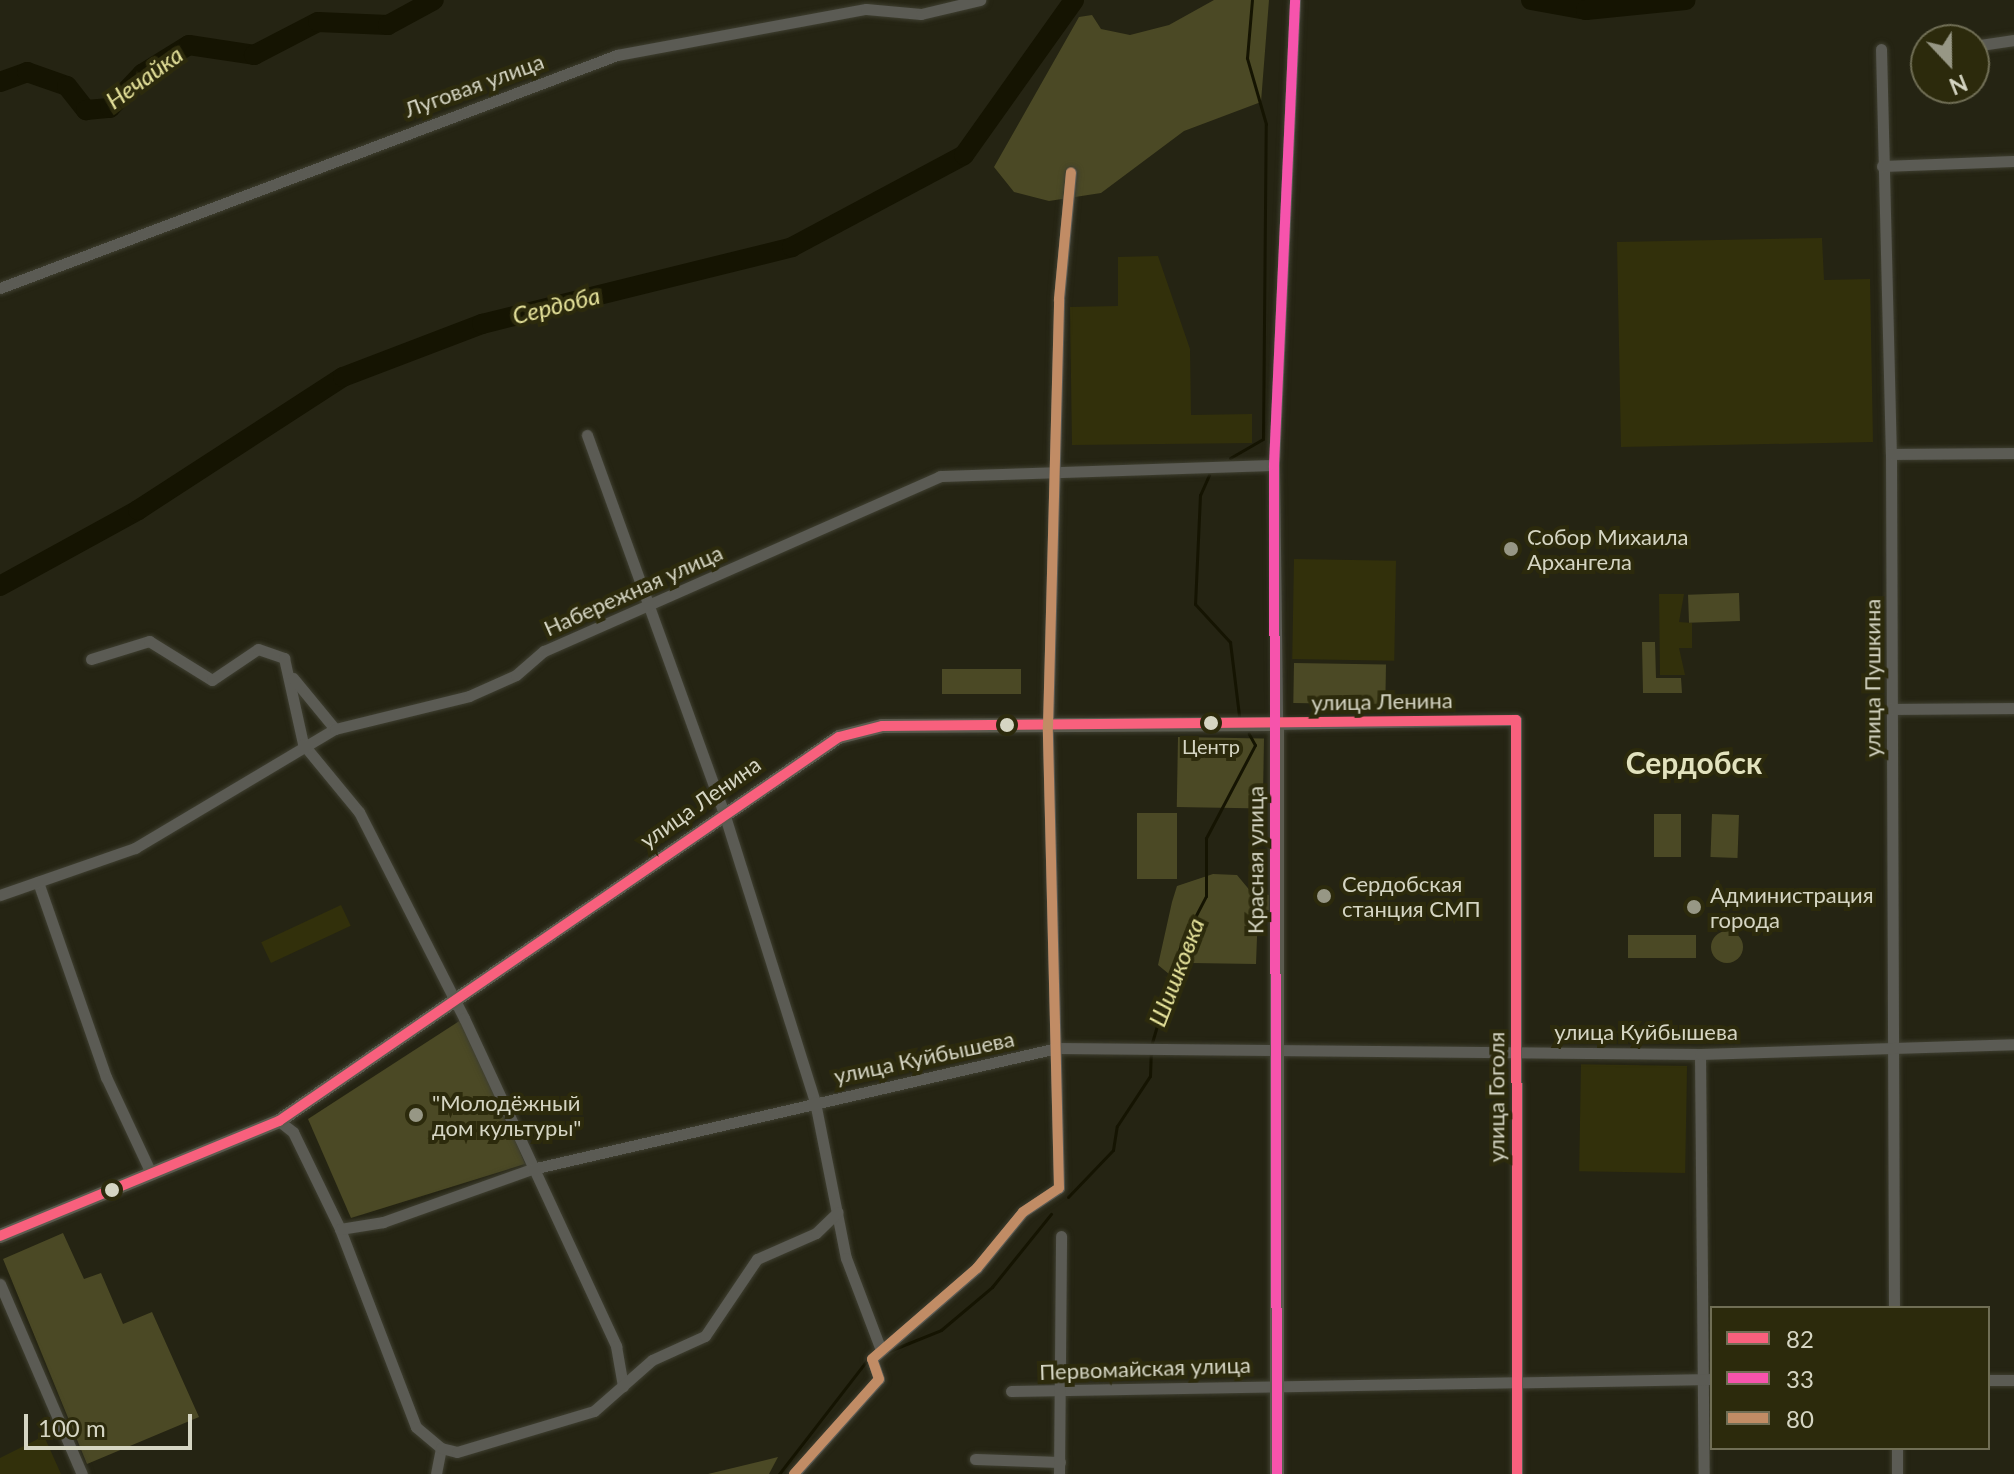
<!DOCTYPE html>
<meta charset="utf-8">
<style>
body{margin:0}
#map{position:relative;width:2014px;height:1474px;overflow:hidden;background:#252413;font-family:Lato,sans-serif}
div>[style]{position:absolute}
.built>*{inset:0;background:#32300b;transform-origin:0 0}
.green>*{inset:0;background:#4b4925;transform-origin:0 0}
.round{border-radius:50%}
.stream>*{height:3px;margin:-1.5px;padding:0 1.5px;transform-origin:1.5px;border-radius:1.5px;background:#151402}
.river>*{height:20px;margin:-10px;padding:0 10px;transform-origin:10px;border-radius:10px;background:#151402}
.roads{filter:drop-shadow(0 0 2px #3f3f31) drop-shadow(0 0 2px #3f3f31)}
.minor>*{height:11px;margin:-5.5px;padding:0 5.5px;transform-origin:5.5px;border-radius:5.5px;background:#5b5b54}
.major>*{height:14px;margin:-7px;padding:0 7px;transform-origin:7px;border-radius:7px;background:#5b5b4f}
.bus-1>*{height:10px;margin:-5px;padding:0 5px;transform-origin:5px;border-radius:5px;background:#f8607d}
.bus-2>*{height:10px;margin:-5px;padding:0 5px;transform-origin:5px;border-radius:5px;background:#f653ac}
.bus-3>*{height:10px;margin:-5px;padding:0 5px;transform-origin:5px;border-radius:5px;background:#c18c65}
.dots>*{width:22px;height:22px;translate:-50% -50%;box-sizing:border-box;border:4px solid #2c2a0c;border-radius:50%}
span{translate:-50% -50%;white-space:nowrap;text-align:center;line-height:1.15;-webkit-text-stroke:8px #2c2a0c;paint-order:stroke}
.bus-label{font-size:20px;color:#d5d5c3}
.street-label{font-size:22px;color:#d5d5c3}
.poi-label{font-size:22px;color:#d5d5c3}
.left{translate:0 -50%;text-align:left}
.water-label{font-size:24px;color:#e6e39b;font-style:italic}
.district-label{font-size:30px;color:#e2e2be;font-weight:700}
.legend{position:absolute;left:1710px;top:1306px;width:280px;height:144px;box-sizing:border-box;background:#2c2a0c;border:2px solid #706e55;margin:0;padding:10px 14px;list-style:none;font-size:24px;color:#d5d5c3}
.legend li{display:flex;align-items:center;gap:16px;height:40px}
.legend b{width:40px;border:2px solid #706e55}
.north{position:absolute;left:1910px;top:24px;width:80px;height:80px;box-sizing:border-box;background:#2c2a0c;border:2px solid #706e55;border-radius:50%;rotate:158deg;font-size:22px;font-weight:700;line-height:32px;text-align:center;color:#d5d5c3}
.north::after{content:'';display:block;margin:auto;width:28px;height:36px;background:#979785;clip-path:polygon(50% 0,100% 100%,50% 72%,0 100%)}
.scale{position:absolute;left:24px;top:1414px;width:168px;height:36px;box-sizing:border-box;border:4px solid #d5d5c3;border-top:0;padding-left:10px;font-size:24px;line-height:28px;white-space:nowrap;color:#d5d5c3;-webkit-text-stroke:6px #2c2a0c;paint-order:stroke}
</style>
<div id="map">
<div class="built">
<i style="clip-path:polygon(1822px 238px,1824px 280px,1870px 279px,1873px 442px,1621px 447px,1617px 242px)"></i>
<i style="clip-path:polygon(1158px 256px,1190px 349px,1191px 415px,1252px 414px,1252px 443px,1072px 445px,1070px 307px,1118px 306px,1118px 257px)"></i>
<i style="left:1294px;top:559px;width:102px;height:100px;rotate:1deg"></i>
<i style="clip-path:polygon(1659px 594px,1684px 594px,1679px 622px,1692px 623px,1692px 648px,1679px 648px,1685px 675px,1660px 675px)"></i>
<i style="left:341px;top:905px;width:23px;height:88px;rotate:65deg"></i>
<i style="left:1687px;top:1066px;width:107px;height:106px;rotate:91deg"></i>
<i style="clip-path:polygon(44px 1436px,61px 1474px,0 1474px,0 1458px)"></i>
</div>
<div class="green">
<i style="clip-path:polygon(1214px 0,1269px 0,1261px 102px,1184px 131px,1101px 193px,1049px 201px,1014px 192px,994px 167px,1079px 17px,1092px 15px,1101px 29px,1130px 35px,1169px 25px)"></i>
<i style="left:1739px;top:593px;width:28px;height:51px;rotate:88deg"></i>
<i style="clip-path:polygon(1642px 642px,1655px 642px,1656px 678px,1681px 678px,1682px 693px,1643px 693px)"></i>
<i style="left:1294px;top:663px;width:92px;height:40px;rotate:1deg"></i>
<i style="left:1021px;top:669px;width:25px;height:79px;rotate:90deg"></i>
<i style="left:1178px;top:737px;width:86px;height:70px;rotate:1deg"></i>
<i style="left:1137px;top:813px;width:40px;height:66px"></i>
<i style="left:1654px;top:814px;width:27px;height:43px"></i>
<i style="left:1712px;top:814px;width:27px;height:43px;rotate:2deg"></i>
<i style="clip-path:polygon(1213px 874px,1237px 875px,1252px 893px,1269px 895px,1269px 910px,1258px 910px,1256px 964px,1191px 963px,1180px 983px,1158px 965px,1172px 902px,1177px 886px)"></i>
<i class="round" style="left:1711px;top:931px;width:32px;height:32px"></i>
<i style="left:1696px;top:935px;width:23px;height:68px;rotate:90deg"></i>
<i style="clip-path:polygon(464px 1018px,525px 1164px,351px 1218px,308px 1119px)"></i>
<i style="clip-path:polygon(63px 1233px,84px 1279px,101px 1273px,123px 1324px,152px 1312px,199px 1417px,87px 1464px,3px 1259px)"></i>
<i style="clip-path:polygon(778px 1457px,769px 1474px,708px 1474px)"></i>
</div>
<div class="stream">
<i style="left:1230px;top:458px;width:38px;rotate:-30deg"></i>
<i style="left:1263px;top:439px;width:315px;rotate:-89.5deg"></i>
<i style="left:1266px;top:124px;width:69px;rotate:-106.1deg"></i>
<i style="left:1247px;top:58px;width:58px;rotate:-85.1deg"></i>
<i style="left:1209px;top:475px;width:22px;rotate:114deg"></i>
<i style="left:1200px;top:495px;width:109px;rotate:92.6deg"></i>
<i style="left:1195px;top:604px;width:52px;rotate:47.4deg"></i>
<i style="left:1230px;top:642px;width:74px;rotate:83deg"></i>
<i style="left:1151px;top:1046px;width:106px;rotate:-73.6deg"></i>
<i style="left:1181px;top:944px;width:54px;rotate:-62.5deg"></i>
<i style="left:1206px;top:896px;width:58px;rotate:-90deg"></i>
<i style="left:1206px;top:838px;width:105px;rotate:-62.2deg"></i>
<i style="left:1255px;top:745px;width:13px;rotate:-119deg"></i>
<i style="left:1068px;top:1197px;width:65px;rotate:-46.2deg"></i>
<i style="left:1113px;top:1150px;width:24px;rotate:-81deg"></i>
<i style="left:1117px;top:1126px;width:60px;rotate:-56.6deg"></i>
<i style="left:1150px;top:1076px;width:23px;rotate:-88deg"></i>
<i style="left:889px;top:1351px;width:56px;rotate:-22deg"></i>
<i style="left:941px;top:1330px;width:67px;rotate:-40.1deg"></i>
<i style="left:992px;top:1287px;width:94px;rotate:-51.1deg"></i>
<i style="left:779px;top:1474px;width:144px;rotate:-52.3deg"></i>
</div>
<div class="river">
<i style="left:1531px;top:0;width:56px;rotate:10.3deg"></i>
<i style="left:1586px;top:10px;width:100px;rotate:-5.7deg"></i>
<i style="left:0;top:82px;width:29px;rotate:-20deg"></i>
<i style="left:27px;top:72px;width:42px;rotate:19.3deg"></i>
<i style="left:67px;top:86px;width:31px;rotate:52deg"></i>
<i style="left:86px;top:110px;width:24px;rotate:-5deg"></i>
<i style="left:110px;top:108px;width:47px;rotate:-46.7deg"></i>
<i style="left:142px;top:74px;width:55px;rotate:-31.7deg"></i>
<i style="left:189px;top:45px;width:66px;rotate:8.7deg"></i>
<i style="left:254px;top:55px;width:72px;rotate:-27.3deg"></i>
<i style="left:318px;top:22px;width:70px;rotate:2.5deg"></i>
<i style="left:388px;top:25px;width:52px;rotate:-28.5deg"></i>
<i style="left:0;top:586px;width:158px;rotate:-28.8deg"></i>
<i style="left:138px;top:510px;width:244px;rotate:-33deg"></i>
<i style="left:343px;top:377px;width:149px;rotate:-20.9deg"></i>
<i style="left:482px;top:324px;width:319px;rotate:-13.9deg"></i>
<i style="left:792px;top:247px;width:195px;rotate:-28.1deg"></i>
<i style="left:964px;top:155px;width:190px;rotate:-54.6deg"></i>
</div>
<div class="roads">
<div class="minor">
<i style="left:1295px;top:0;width:465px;rotate:92.6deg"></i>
<i style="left:1274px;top:465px;width:259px;rotate:89.3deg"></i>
<i style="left:1277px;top:724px;width:239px;rotate:-1deg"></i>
<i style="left:1516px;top:720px;width:754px;rotate:89.92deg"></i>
<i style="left:1974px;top:46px;width:40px;rotate:-8.5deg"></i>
<i style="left:1881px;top:49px;width:405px;rotate:88.6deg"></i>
<i style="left:1891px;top:454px;width:854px;rotate:89.8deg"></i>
<i style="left:1882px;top:166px;width:132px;rotate:-2.2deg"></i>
<i style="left:0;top:288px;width:660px;rotate:-20.69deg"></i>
<i style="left:617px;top:55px;width:253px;rotate:-10.5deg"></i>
<i style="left:866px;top:9px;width:55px;rotate:5.2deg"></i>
<i style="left:921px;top:14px;width:61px;rotate:-13.3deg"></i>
<i style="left:587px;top:435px;width:399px;rotate:70.1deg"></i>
<i style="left:723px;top:810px;width:306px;rotate:72.5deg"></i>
<i style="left:815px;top:1102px;width:159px;rotate:78.8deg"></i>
<i style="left:846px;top:1258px;width:98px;rotate:69.2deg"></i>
<i style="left:1891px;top:454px;width:123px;rotate:-0.5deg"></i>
<i style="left:91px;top:659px;width:61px;rotate:-17.2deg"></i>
<i style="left:149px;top:641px;width:74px;rotate:31.8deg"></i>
<i style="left:212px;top:680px;width:55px;rotate:-34deg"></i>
<i style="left:258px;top:649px;width:28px;rotate:19deg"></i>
<i style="left:284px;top:658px;width:88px;rotate:77.5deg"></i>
<i style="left:303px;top:744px;width:88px;rotate:50.5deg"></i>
<i style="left:359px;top:812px;width:231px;rotate:63deg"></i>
<i style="left:464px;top:1018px;width:362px;rotate:65.1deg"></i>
<i style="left:616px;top:1346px;width:41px;rotate:80.1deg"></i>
<i style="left:293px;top:678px;width:66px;rotate:50.5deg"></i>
<i style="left:1892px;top:709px;width:122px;rotate:-0.5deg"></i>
<i style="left:38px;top:882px;width:207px;rotate:70.8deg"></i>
<i style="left:106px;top:1077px;width:106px;rotate:64.9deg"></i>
<i style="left:0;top:895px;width:143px;rotate:-19.2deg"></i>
<i style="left:135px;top:848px;width:233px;rotate:-30.8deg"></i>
<i style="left:335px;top:729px;width:138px;rotate:-13.8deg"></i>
<i style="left:469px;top:696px;width:51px;rotate:-24.1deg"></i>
<i style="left:516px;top:675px;width:37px;rotate:-41deg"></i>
<i style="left:544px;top:651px;width:433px;rotate:-23.8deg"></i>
<i style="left:940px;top:476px;width:334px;rotate:-1.9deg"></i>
<i style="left:1700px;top:1054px;width:420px;rotate:89.5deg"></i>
<i style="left:279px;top:1121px;width:18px;rotate:38deg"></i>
<i style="left:293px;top:1132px;width:108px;rotate:64.1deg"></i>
<i style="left:340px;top:1229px;width:212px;rotate:69deg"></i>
<i style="left:416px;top:1427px;width:33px;rotate:40deg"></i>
<i style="left:441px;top:1448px;width:26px;rotate:101deg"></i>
<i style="left:340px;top:1229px;width:44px;rotate:-9.2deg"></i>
<i style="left:383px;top:1222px;width:158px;rotate:-19.6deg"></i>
<i style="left:532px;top:1169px;width:539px;rotate:-12.98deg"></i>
<i style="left:1057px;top:1048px;width:643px;rotate:0.53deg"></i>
<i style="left:1700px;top:1054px;width:314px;rotate:-1.8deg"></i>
<i style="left:0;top:1284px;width:207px;rotate:66.7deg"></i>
<i style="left:1988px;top:1380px;width:26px"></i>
<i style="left:1011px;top:1391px;width:701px;rotate:-0.98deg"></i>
<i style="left:441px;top:1448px;width:16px;rotate:14deg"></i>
<i style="left:457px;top:1452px;width:143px;rotate:-16.7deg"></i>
<i style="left:594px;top:1411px;width:77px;rotate:-41.3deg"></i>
<i style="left:652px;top:1360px;width:58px;rotate:-24.4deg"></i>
<i style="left:705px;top:1336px;width:93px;rotate:-56deg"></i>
<i style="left:757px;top:1259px;width:64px;rotate:-23.8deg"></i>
<i style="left:816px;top:1233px;width:30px;rotate:-44deg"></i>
<i style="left:1897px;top:1448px;width:26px;rotate:90deg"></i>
<i style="left:975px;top:1459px;width:85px;rotate:2deg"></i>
<i style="left:794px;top:1474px;width:127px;rotate:-48.2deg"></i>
<i style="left:879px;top:1379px;width:21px;rotate:-109deg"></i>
<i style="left:872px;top:1359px;width:139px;rotate:-40.9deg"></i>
<i style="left:977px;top:1268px;width:72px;rotate:-50.6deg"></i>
<i style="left:1023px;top:1212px;width:43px;rotate:-33.7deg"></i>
<i style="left:1059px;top:1188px;width:462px;rotate:-91.4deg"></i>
<i style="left:1048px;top:726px;width:427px;rotate:-88.5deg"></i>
<i style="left:1059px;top:299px;width:127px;rotate:-84.6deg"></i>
<i style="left:1059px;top:1474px;width:238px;rotate:-89.5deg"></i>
</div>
<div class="major">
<i style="left:0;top:1236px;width:302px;rotate:-22.4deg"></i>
<i style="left:279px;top:1121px;width:679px;rotate:-34.44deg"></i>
<i style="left:839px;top:737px;width:44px;rotate:-14.3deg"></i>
<i style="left:882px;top:726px;width:395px;rotate:-0.3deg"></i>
<i style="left:1277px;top:724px;width:750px;rotate:90deg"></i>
</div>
</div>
<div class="bus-1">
<i style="left:0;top:1236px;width:302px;rotate:-22.4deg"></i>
<i style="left:279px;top:1121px;width:679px;rotate:-34.44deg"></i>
<i style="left:839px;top:737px;width:44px;rotate:-14.3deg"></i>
<i style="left:882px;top:726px;width:634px;rotate:-0.54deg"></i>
<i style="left:1516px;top:720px;width:754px;rotate:89.92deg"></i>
</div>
<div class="bus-2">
<i style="left:1277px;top:1474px;width:1009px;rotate:-90.17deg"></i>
<i style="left:1274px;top:465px;width:465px;rotate:-87.4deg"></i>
</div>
<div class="bus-3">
<i style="left:794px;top:1474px;width:127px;rotate:-48.2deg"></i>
<i style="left:879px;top:1379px;width:21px;rotate:-109deg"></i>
<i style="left:872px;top:1359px;width:139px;rotate:-40.9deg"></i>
<i style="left:977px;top:1268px;width:72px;rotate:-50.6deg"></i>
<i style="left:1023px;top:1212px;width:43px;rotate:-33.7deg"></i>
<i style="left:1059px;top:1188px;width:462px;rotate:-91.4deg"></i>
<i style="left:1048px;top:726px;width:427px;rotate:-88.5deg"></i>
<i style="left:1059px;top:299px;width:127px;rotate:-84.6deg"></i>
</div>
<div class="dots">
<i style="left:1511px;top:549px;background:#979785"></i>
<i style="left:1211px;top:723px;background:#d5d5c3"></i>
<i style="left:1007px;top:725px;background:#d5d5c3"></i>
<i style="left:1324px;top:896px;background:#979785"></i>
<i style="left:1694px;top:907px;background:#979785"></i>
<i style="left:416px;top:1115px;background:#979785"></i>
<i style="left:112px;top:1190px;background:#d5d5c3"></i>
</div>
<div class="bus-label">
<span style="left:1211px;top:746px">Центр</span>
</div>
<div class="street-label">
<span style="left:474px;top:85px;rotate:-20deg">Луговая улица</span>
<span style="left:633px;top:590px;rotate:-24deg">Набережная улица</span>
<span style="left:1872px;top:678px;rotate:-90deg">улица Пушкина</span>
<span style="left:1382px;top:701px;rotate:-1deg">улица Ленина</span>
<span style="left:700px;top:802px;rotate:-35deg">улица Ленина</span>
<span style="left:1255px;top:860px;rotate:-90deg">Красная улица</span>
<span style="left:1646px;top:1032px">улица Куйбышева</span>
<span style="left:924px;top:1057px;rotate:-12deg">улица Куйбышева</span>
<span style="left:1496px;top:1097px;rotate:-90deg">улица Гоголя</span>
<span style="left:1145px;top:1368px;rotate:-2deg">Первомайская улица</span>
</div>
<div class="poi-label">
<span class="left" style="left:1527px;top:549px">Собор Михаила<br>Архангела</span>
<span class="left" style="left:1342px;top:896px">Сердобская<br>станция СМП</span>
<span class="left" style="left:1710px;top:907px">Администрация<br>города</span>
<span class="left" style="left:432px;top:1115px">"Молодёжный<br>дом культуры"</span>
</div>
<div class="water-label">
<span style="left:144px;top:77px;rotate:-36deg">Нечайка</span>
<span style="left:556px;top:305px;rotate:-14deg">Сердоба</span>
<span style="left:1176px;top:972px;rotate:-69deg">Шишковка</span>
</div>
<div class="district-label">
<span style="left:1694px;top:762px">Сердобск</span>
</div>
<ul class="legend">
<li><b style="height:10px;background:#f8607d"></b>82</li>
<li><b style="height:10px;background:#f653ac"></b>33</li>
<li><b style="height:10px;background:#c18c65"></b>80</li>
</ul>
<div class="north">N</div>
<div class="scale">100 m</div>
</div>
